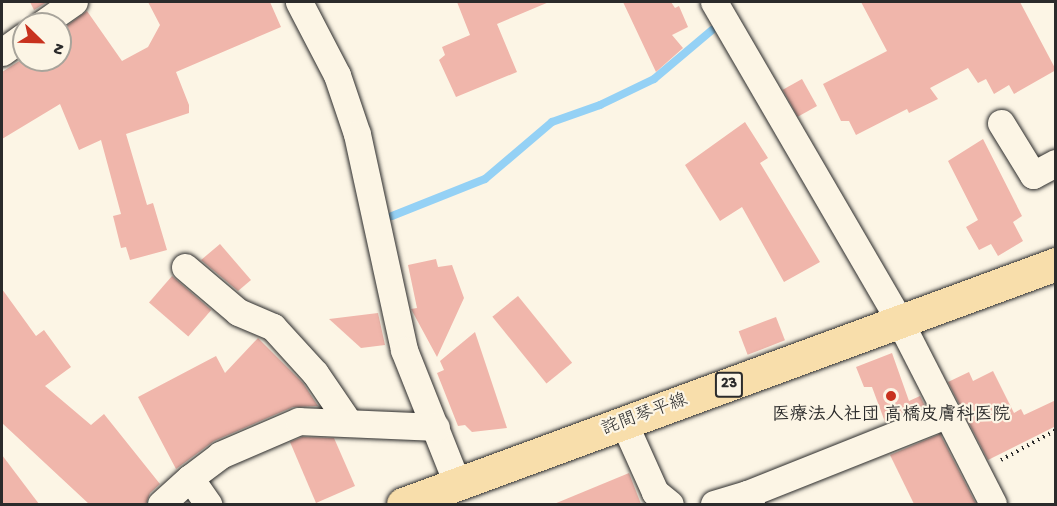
<!DOCTYPE html>
<meta charset="utf-8">
<style>
body{margin:0}
#map{position:relative;width:1057px;height:506px;overflow:hidden;background:#fcf5e5;font-family:"Gochi Hand","Klee One",sans-serif}
div>[style]{position:absolute}
.stream>*{height:8px;margin:-4px;padding:0 4px;transform-origin:4px;border-radius:4px;background:#94d1f5}
.building>*{inset:0;background:#f0b6ab;transform-origin:0 0}
.path>*{height:4px;margin-top:-2px;transform-origin:0;background:repeating-linear-gradient(90deg,#2b2b2b 0 1.5px,transparent 0 6px)}
.roads{filter:drop-shadow(0 0 2px #2b2b2b) drop-shadow(0 0 2px #2b2b2b)}
.minor>*{height:27px;margin:-13.5px;padding:0 13.5px;transform-origin:13.5px;border-radius:13.5px;background:#fcf5e5}
.primary>*{height:33px;margin:-16.5px;padding:0 16.5px;transform-origin:16.5px;border-radius:16.5px;background:#f8deab}
.dots>*{width:16px;height:16px;translate:-50% -50%;box-sizing:border-box;border:3px solid #fcf5e5;border-radius:50%}
span{translate:-50% -50%;white-space:nowrap;text-align:center;line-height:1.15;-webkit-text-stroke:4.5px #fcf5e5;paint-order:stroke}
.shield-label span{padding:2px 4px;background:#fcf5e5;border:2px solid;border-radius:4px;-webkit-text-stroke-width:0}
.shield-label{font-size:16px;color:#2b2b2b;font-weight:700}
.street-label{font-size:18px;color:#2b2b2b}
.poi-label{font-size:18px;color:#2b2b2b;font-weight:700}
.frame{position:absolute;inset:0;border:3px solid #2b2b2b;pointer-events:none}
.north{position:absolute;left:12px;top:12px;width:60px;height:60px;box-sizing:border-box;background:#fcf5e5;border:2px solid #a8a49b;border-radius:50%;rotate:113deg;font-size:16px;font-weight:700;line-height:24px;text-align:center;color:#2b2b2b}
.north::after{content:'';display:block;margin:auto;width:21px;height:27px;background:#c8321e;clip-path:polygon(50% 0,100% 100%,50% 72%,0 100%)}
</style>
<div id="map">
<div class="stream">
<i style="left:392px;top:216px;width:100px;rotate:-21.7deg"></i>
<i style="left:485px;top:179px;width:88px;rotate:-40.4deg"></i>
<i style="left:552px;top:122px;width:51px;rotate:-19.5deg"></i>
<i style="left:600px;top:105px;width:60px;rotate:-25.7deg"></i>
<i style="left:654px;top:79px;width:76px;rotate:-40.2deg"></i>
</div>
<div class="building">
<i style="clip-path:polygon(30px 2px,47px 2px,34px 10px)"></i>
<i style="clip-path:polygon(148px 2px,270px 2px,281px 27px,176px 72px,189px 105px,189px 113px,126px 134px,147px 205px,153px 203px,167px 250px,130px 260px,126px 247px,121px 248px,113px 216px,121px 214px,101px 140px,79px 150px,60px 104px,2px 139px,2px 72px,24px 58px,60px 60px,60px 31px,87px 11px,122px 61px,148px 47px,160px 25px)"></i>
<i style="clip-path:polygon(457px 2px,549px 2px,497px 24px,517px 72px,456px 97px,439px 60px,445px 55px,442px 47px,470px 35px)"></i>
<i style="clip-path:polygon(623px 2px,671px 2px,675px 8px,679px 6px,688px 27px,672px 35px,683px 48px,656px 72px)"></i>
<i style="clip-path:polygon(861px 2px,1020px 2px,1056px 70px,1014px 94px,1009px 85px,994px 94px,986px 79px,978px 83px,968px 68px,930px 88px,938px 99px,909px 113px,907px 109px,856px 135px,849px 121px,841px 121px,823px 84px,887px 51px)"></i>
<i style="left:802px;top:79px;width:31px;height:22px;rotate:61deg"></i>
<i style="clip-path:polygon(745px 122px,768px 158px,760px 163px,820px 262px,784px 282px,742px 207px,720px 221px,685px 165px)"></i>
<i style="clip-path:polygon(983px 139px,1022px 216px,1013px 222px,1023px 241px,998px 256px,991px 244px,979px 250px,966px 227px,978px 220px,948px 161px)"></i>
<i style="clip-path:polygon(220px 244px,251px 280px,238px 291px,201px 260px)"></i>
<i style="clip-path:polygon(436px 259px,438px 267px,452px 265px,464px 298px,437px 357px,411px 309px,417px 308px,408px 265px)"></i>
<i style="left:172px;top:276px;width:52px;height:35px;rotate:41deg"></i>
<i style="clip-path:polygon(2px 289px,36px 336px,44px 330px,71px 367px,45px 386px,91px 425px,104px 414px,160px 484px,150px 493px,146px 504px,89px 504px,2px 423px)"></i>
<i style="left:518px;top:296px;width:86px;height:33px;rotate:51deg"></i>
<i style="clip-path:polygon(378px 313px,385px 345px,361px 348px,329px 319px)"></i>
<i style="left:776px;top:317px;width:25px;height:40px;rotate:69deg"></i>
<i style="clip-path:polygon(475px 332px,507px 428px,472px 432px,465px 425px,458px 426px,437px 373px,444px 370px,440px 361px)"></i>
<i style="clip-path:polygon(258px 338px,303px 383px,318px 406px,293px 407px,214px 441px,176px 469px,138px 397px,216px 356px,225px 373px)"></i>
<i style="clip-path:polygon(892px 353px,909px 401px,920px 396px,925px 406px,885px 422px,872px 387px,864px 387px,856px 367px)"></i>
<i style="clip-path:polygon(993px 371px,1014px 413px,1021px 409px,1024px 415px,1056px 400px,1056px 426px,988px 460px,948px 382px,969px 372px,973px 381px)"></i>
<i style="clip-path:polygon(940px 434px,976px 504px,914px 504px,890px 455px)"></i>
<i style="clip-path:polygon(302px 437px,334px 438px,355px 486px,316px 503px,290px 442px)"></i>
<i style="clip-path:polygon(2px 455px,39px 504px,2px 504px)"></i>
<i style="clip-path:polygon(629px 473px,641px 504px,554px 504px)"></i>
</div>
<div class="path">
<i style="left:1001px;top:460px;width:63px;rotate:-28.6deg"></i>
</div>
<div class="roads">
<div class="minor">
<i style="left:299px;top:2px;width:82px;rotate:62.5deg"></i>
<i style="left:337px;top:75px;width:62px;rotate:71.3deg"></i>
<i style="left:357px;top:134px;width:221px;rotate:77.7deg"></i>
<i style="left:404px;top:350px;width:146px;rotate:68.3deg"></i>
<i style="left:714px;top:2px;width:370px;rotate:59.8deg"></i>
<i style="left:900px;top:322px;width:204px;rotate:62.9deg"></i>
<i style="left:42px;top:24px;width:39px;rotate:-35deg"></i>
<i style="left:2px;top:52px;width:27px;rotate:-36deg"></i>
<i style="left:1001px;top:123px;width:61px;rotate:58.4deg"></i>
<i style="left:1033px;top:175px;width:26px;rotate:-28deg"></i>
<i style="left:185px;top:267px;width:70px;rotate:40.3deg"></i>
<i style="left:238px;top:312px;width:38px;rotate:23deg"></i>
<i style="left:273px;top:327px;width:62px;rotate:47.6deg"></i>
<i style="left:315px;top:373px;width:57px;rotate:55.8deg"></i>
<i style="left:624px;top:423px;width:76px;rotate:65.8deg"></i>
<i style="left:655px;top:492px;width:19px;rotate:39deg"></i>
<i style="left:190px;top:478px;width:38px;rotate:-37deg"></i>
<i style="left:220px;top:455px;width:86px;rotate:-23.3deg"></i>
<i style="left:299px;top:421px;width:137px;rotate:2.5deg"></i>
<i style="left:747px;top:494px;width:214px;rotate:-21.7deg"></i>
<i style="left:161px;top:504px;width:39px;rotate:-42deg"></i>
<i style="left:190px;top:478px;width:32px;rotate:55deg"></i>
<i style="left:714px;top:504px;width:34px;rotate:-17deg"></i>
<i style="left:747px;top:494px;width:11px;rotate:68deg"></i>
</div>
<div class="primary">
<i style="left:403px;top:504px;width:696px;rotate:-20.18deg"></i>
</div>
</div>
<div class="dots">
<i style="left:891px;top:396px;background:#c8321e"></i>
</div>
<div class="shield-label">
<span style="left:729px;top:385px">23</span>
</div>
<div class="street-label">
<span style="left:645px;top:416px;rotate:-20deg">詫間琴平線</span>
</div>
<div class="poi-label">
<span style="left:891px;top:416px">医療法人社団 高橋皮膚科医院</span>
</div>
<div class="frame"></div>
<div class="north">N</div>
</div>
